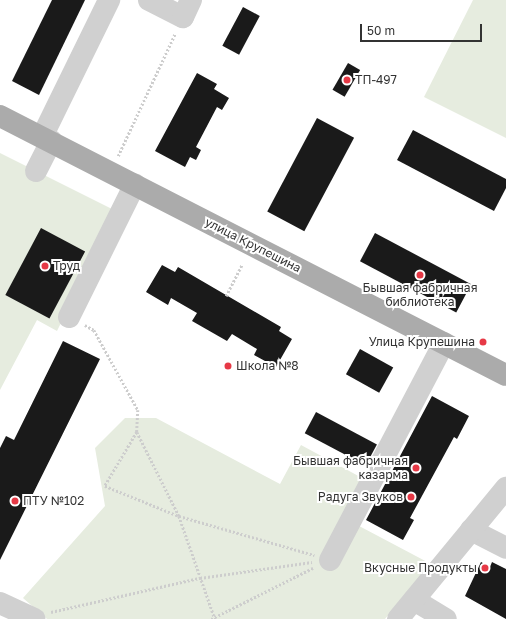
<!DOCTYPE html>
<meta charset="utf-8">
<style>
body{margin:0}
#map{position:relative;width:506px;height:619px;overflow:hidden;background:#fff;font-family:"Golos Text",sans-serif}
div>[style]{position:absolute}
.green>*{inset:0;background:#e6ecdf}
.building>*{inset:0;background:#1a1a1a;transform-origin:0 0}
.path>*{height:2.5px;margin-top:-1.25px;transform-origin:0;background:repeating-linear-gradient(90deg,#cdcdcd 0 2px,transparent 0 4px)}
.minor>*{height:22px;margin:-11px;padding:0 11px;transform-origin:11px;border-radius:11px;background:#d0d0d0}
.major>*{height:22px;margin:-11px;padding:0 11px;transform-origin:11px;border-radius:11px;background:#ababab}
.dots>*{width:11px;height:11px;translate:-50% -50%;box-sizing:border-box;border:2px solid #fff;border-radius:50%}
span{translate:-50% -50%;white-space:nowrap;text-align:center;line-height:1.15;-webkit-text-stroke:4px #fff;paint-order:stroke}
.poi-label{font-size:12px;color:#333}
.left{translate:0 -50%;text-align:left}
.right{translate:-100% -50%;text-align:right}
.street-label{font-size:12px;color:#333}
.scale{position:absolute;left:360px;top:24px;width:122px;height:18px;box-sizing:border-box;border:2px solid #333;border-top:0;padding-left:5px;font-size:12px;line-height:14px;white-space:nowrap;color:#333;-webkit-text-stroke:3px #fff;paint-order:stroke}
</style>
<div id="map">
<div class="green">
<i style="clip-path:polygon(473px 0,506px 0,506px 138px,424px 97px)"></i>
<i style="clip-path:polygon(0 153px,116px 211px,57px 331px,37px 320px,0 390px)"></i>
<i style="clip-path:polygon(125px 418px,156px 418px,280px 484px,301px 445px,364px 479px,344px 518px,431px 564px,385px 619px,47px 619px,23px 598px,105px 506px,95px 448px)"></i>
</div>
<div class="building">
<i style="clip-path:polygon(52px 0,85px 0,39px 95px,12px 81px)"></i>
<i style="left:243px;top:7px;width:19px;height:44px;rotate:28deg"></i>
<i style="left:348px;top:63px;width:14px;height:31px;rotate:30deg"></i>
<i style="clip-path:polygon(197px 73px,217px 84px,214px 89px,229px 98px,222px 110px,217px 107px,196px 147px,201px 150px,196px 160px,190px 157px,185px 167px,155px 151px)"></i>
<i style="left:317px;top:118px;width:42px;height:106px;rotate:28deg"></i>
<i style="clip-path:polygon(413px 130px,506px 179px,506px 188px,494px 211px,397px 160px)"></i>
<i style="left:41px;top:228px;width:50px;height:76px;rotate:28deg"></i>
<i style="left:375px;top:233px;width:109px;height:32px;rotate:28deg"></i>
<i style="clip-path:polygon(162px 265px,175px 272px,178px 267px,281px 327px,279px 331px,292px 339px,276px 367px,254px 355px,257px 349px,232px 334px,227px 341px,192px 321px,197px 313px,171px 298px,168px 305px,146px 292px)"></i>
<i style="clip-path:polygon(63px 341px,100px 359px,0 560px,0 448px,6px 436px,14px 440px)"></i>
<i style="left:360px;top:349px;width:38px;height:29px;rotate:29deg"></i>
<i style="clip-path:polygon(432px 396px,469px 416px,457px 439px,454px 437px,410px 518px,414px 520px,403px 540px,366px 520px)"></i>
<i style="left:316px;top:412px;width:69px;height:24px;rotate:28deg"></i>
<i style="clip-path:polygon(481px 562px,490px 567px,492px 562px,506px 569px,506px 619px,465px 596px)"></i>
</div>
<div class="path">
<i style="left:118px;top:156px;width:135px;rotate:-65deg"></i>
<i style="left:226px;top:296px;width:35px;rotate:-63deg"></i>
<i style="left:85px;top:325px;width:10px;rotate:29deg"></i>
<i style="left:94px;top:330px;width:91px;rotate:61.2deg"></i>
<i style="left:138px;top:410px;width:22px;rotate:93deg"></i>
<i style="left:137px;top:432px;width:63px;rotate:120.7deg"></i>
<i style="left:105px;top:486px;width:80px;rotate:22.1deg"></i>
<i style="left:179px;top:516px;width:141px;rotate:16.1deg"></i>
<i style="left:137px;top:432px;width:94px;rotate:63.4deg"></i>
<i style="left:179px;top:516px;width:109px;rotate:70.7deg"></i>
<i style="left:51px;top:612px;width:153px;rotate:-12.9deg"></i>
<i style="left:200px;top:578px;width:113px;rotate:-8.1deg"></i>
<i style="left:211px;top:619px;width:114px;rotate:-26.6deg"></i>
</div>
<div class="minor">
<i style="left:149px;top:0;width:38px;rotate:27deg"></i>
<i style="left:183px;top:17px;width:19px;rotate:-65deg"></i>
<i style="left:42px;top:137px;width:153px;rotate:-63.9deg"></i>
<i style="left:36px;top:171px;width:34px;rotate:-63deg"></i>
<i style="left:69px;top:317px;width:148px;rotate:-63.6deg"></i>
<i style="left:471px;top:530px;width:39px;rotate:27deg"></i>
<i style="left:330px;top:560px;width:245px;rotate:-62.3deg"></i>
<i style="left:414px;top:600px;width:37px;rotate:31deg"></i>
<i style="left:0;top:603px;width:38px;rotate:25deg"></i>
<i style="left:398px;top:619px;width:170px;rotate:-50.5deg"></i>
</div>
<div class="major">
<i style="left:0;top:116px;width:568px;rotate:27.11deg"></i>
</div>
<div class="dots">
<i style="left:347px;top:80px;background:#e63946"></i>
<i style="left:45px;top:266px;background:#e63946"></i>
<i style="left:420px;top:275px;background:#e63946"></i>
<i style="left:483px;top:342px;background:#e63946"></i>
<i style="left:228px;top:366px;background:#e63946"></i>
<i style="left:416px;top:468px;background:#e63946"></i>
<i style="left:411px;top:497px;background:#e63946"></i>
<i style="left:15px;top:501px;background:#e63946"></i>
<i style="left:485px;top:568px;background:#e63946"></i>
</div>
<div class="poi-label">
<span class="left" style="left:355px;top:80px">ТП-497</span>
<span class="left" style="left:53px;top:266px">Труд</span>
<span style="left:420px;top:295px">Бывшая фабричная<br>библиотека</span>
<span class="right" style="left:475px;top:342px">Улица Крупешина</span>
<span class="left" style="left:236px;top:366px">Школа №8</span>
<span class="right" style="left:408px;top:468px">Бывшая фабричная<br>казарма</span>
<span class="right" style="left:403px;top:497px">Радуга Звуков</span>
<span class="left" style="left:23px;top:501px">ПТУ №102</span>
<span class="right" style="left:477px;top:568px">Вкусные Продукты</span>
</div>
<div class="street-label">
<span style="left:253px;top:245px;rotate:27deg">улица Крупешина</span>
</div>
<div class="scale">50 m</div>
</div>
